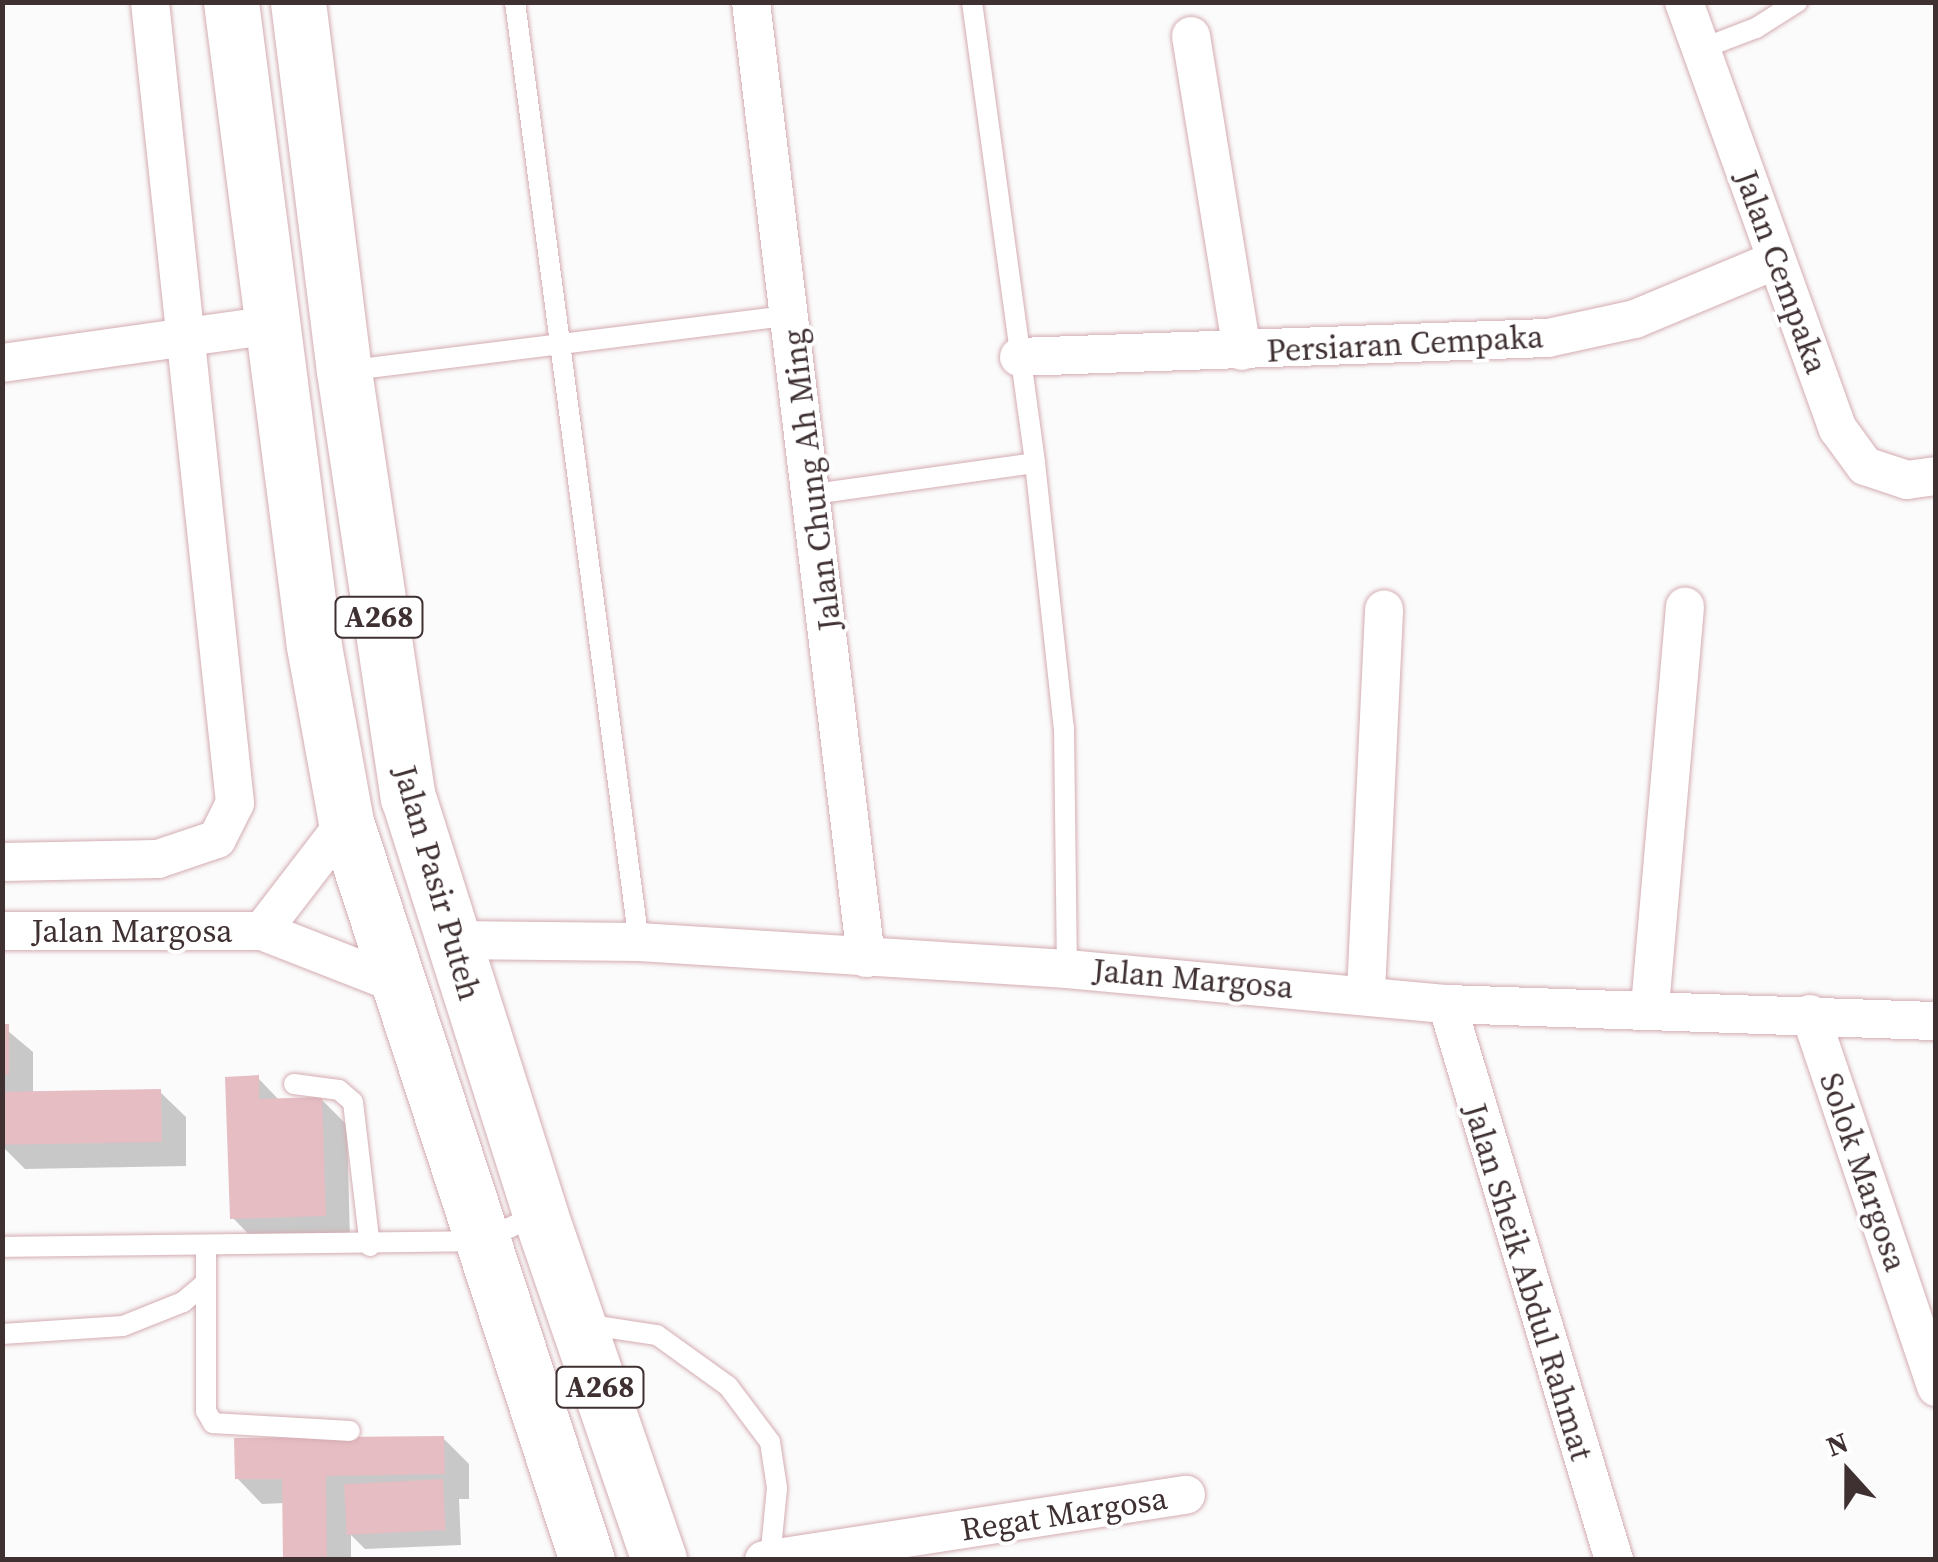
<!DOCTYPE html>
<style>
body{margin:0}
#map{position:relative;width:1938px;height:1562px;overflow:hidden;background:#fbfbfb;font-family:"Source Serif 4",serif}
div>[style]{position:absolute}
.shadow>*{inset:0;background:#0003}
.building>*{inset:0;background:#e5bdc3;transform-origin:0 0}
.roads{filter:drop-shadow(0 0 2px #d3acb2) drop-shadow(0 0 2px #d3acb2)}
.service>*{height:20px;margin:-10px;padding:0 10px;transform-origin:10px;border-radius:10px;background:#fff}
.minor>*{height:38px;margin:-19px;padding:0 19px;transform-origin:19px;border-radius:19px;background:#fff}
.primary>*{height:55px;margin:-27.5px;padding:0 27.5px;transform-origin:27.5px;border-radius:27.5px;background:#fff}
span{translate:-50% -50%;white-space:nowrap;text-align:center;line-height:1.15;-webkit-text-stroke:8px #fff;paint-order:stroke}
.shield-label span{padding:2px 8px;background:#fff;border:2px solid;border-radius:8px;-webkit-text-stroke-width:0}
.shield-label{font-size:30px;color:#3f3032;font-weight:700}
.street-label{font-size:32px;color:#3f3032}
.frame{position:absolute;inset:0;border:5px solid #3f3032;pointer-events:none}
.north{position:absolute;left:1798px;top:1422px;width:100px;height:100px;-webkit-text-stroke:8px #fff;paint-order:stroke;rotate:339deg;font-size:28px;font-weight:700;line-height:40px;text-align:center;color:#3f3032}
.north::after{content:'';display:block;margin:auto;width:35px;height:45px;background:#3f3032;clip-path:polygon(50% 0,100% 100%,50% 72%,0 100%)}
</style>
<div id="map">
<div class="shadow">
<i style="clip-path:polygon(2px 1026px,33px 1052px,33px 1094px,160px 1092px,186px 1117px,186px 1166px,25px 1169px,2px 1146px)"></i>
<i style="clip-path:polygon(258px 1078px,280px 1101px,321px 1099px,347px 1125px,350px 1240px,258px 1244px,233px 1218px)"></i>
<i style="clip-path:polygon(443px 1438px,469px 1464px,469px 1499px,459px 1499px,461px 1545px,365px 1549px,351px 1535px,351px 1560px,286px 1560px,285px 1503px,262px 1504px,237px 1478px)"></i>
</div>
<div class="building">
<i style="left:2px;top:1024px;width:7px;height:51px"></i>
<i style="clip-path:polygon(259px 1075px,259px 1099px,322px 1097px,326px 1216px,230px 1219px,225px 1077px)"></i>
<i style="left:161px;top:1089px;width:53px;height:159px;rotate:89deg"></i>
<i style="clip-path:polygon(444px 1436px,445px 1474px,326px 1476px,327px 1560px,283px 1560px,282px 1479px,235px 1479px,234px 1438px)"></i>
<i style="left:443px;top:1479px;width:51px;height:99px;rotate:87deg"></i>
</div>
<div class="roads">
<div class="service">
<i style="left:515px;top:2px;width:948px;rotate:82.49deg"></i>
<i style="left:972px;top:2px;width:465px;rotate:82.2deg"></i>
<i style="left:1701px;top:49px;width:59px;rotate:-20.9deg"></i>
<i style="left:1756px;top:28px;width:49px;rotate:-32.4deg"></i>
<i style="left:344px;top:371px;width:452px;rotate:-7.1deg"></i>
<i style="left:814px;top:494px;width:223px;rotate:-8deg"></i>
<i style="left:1035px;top:463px;width:267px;rotate:83.8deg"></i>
<i style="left:1064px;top:728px;width:241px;rotate:89.3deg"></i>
<i style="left:294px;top:1084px;width:45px;rotate:7.6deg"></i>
<i style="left:339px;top:1090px;width:18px;rotate:41deg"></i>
<i style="left:353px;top:1102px;width:145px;rotate:83.3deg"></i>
<i style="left:2px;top:1247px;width:480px;rotate:-0.7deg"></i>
<i style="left:482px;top:1241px;width:62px;rotate:-25.7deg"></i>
<i style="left:206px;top:1248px;width:163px;rotate:90deg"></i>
<i style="left:206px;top:1411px;width:14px;rotate:60deg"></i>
<i style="left:213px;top:1423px;width:137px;rotate:3.3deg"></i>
<i style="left:584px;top:1324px;width:74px;rotate:8.6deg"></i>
<i style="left:657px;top:1335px;width:87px;rotate:35.7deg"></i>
<i style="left:728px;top:1386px;width:70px;rotate:53.1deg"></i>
<i style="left:770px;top:1442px;width:47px;rotate:81.3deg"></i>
<i style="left:777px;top:1488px;width:71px;rotate:95.6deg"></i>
<i style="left:2px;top:1334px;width:121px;rotate:-3.8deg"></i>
<i style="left:123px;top:1326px;width:65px;rotate:-21.8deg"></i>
<i style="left:183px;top:1302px;width:30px;rotate:-40deg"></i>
</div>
<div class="minor">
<i style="left:751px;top:2px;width:963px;rotate:83.14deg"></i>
<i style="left:1684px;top:2px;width:454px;rotate:70.2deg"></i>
<i style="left:1838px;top:429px;width:46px;rotate:53.9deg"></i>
<i style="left:1865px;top:466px;width:44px;rotate:18.4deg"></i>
<i style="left:1907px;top:480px;width:29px;rotate:-8deg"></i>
<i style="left:1191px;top:36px;width:319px;rotate:80.8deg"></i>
<i style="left:1019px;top:357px;width:529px;rotate:-2.06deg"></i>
<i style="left:1548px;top:338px;width:89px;rotate:-12.3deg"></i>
<i style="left:1635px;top:319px;width:153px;rotate:-22.7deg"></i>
<i style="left:2px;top:363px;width:274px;rotate:-8deg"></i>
<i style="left:2px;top:862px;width:156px;rotate:-1.1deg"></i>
<i style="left:158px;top:859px;width:62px;rotate:-18.7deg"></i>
<i style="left:217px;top:839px;width:40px;rotate:-63.4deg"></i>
<i style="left:235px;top:803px;width:805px;rotate:-96.06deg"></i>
<i style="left:2px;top:931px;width:260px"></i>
<i style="left:262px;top:931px;width:145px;rotate:21.4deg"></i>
<i style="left:262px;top:931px;width:138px;rotate:-52.4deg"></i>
<i style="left:451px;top:940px;width:188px;rotate:0.6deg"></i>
<i style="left:639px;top:942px;width:429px;rotate:3.6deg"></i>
<i style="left:1067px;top:969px;width:382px;rotate:5.3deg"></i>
<i style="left:1447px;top:1004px;width:489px;rotate:2deg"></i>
<i style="left:1366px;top:993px;width:384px;rotate:-87.3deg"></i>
<i style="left:1447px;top:1004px;width:581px;rotate:73.28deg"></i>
<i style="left:1650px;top:1007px;width:402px;rotate:-85deg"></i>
<i style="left:1810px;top:1014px;width:394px;rotate:71.3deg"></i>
<i style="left:764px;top:1560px;width:427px;rotate:-8.8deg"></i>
</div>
<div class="primary">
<i style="left:231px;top:2px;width:649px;rotate:82.66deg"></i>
<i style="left:314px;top:646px;width:179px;rotate:79.7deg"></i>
<i style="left:346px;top:822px;width:776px;rotate:71.92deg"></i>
<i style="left:298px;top:2px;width:372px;rotate:82.9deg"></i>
<i style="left:344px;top:371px;width:431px;rotate:81.5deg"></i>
<i style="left:408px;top:797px;width:437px;rotate:72.4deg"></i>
<i style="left:540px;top:1214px;width:366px;rotate:71deg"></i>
</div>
</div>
<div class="shield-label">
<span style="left:379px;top:617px">A268</span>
<span style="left:600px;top:1387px">A268</span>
</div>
<div class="street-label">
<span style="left:1781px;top:272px;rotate:70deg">Jalan Cempaka</span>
<span style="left:1405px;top:344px;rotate:-3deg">Persiaran Cempaka</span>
<span style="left:812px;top:480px;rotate:-97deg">Jalan Chung Ah Ming</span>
<span style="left:437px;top:883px;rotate:74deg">Jalan Pasir Puteh</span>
<span style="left:132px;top:931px">Jalan Margosa</span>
<span style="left:1193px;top:979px;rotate:5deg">Jalan Margosa</span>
<span style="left:1863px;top:1172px;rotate:71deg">Solok Margosa</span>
<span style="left:1528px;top:1282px;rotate:73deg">Jalan Sheik Abdul Rahmat</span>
<span style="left:1064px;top:1514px;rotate:-9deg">Regat Margosa</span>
</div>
<div class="frame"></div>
<div class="north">N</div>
</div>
